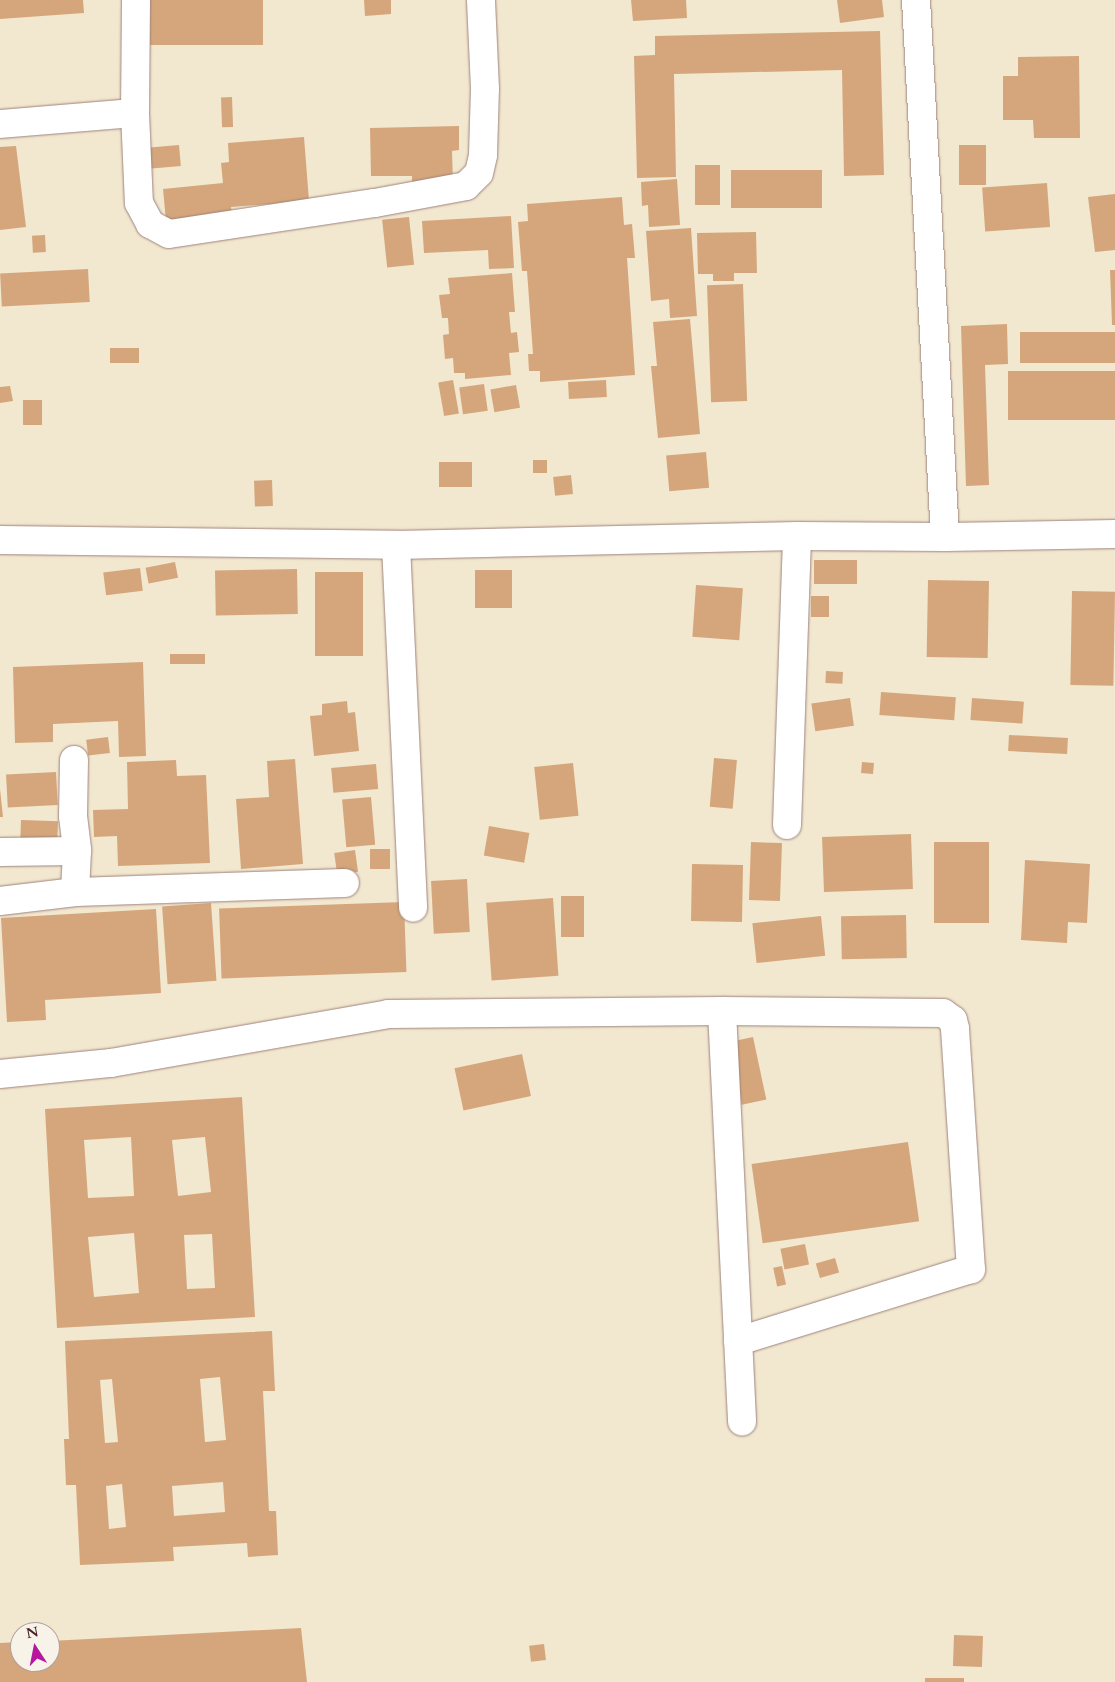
<!DOCTYPE html>
<style>
body{margin:0}
#map{position:relative;width:1115px;height:1682px;overflow:hidden;background:#f2e7cf;font-family:Cardo,serif}
div>[style]{position:absolute}
.building>*{inset:0;background:#d5a67b;transform-origin:0 0}
.roads{filter:drop-shadow(0 0 1px #9e837d) drop-shadow(0 0 1px #9e837d)}
.minor>*{height:28px;margin:-14px;padding:0 14px;transform-origin:14px;border-radius:14px;background:#fff}
span{translate:-50% -50%;white-space:nowrap;text-align:center;line-height:1.15;-webkit-text-stroke:4.5px #f7f3e8;paint-order:stroke}
.north{position:absolute;left:10px;top:1622px;width:50px;height:50px;box-sizing:border-box;background:#f7f3e8;border:1px solid #b29e9c;border-radius:50%;rotate:349deg;font-size:14px;font-weight:700;line-height:20px;text-align:center;color:#4a1f2b}
.north::after{content:'';display:block;margin:auto;width:18px;height:22px;background:#b5179e;clip-path:polygon(50% 0,100% 100%,50% 72%,0 100%)}
</style>
<div id="map">
<div class="building">
<i style="clip-path:polygon(0 0,83px 0,84px 13px,0 19px)"></i>
<i style="left:150px;top:0;width:113px;height:45px"></i>
<i style="clip-path:polygon(364px 0,391px 0,391px 14px,365px 16px)"></i>
<i style="clip-path:polygon(631px 0,686px 0,687px 18px,633px 21px)"></i>
<i style="clip-path:polygon(837px 0,882px 0,884px 17px,840px 23px)"></i>
<i style="clip-path:polygon(880px 31px,884px 175px,844px 176px,842px 70px,674px 74px,676px 177px,637px 178px,634px 56px,655px 55px,655px 36px)"></i>
<i style="clip-path:polygon(1079px 56px,1080px 138px,1034px 138px,1033px 120px,1003px 120px,1003px 76px,1018px 76px,1018px 57px)"></i>
<i style="left:232px;top:97px;width:30px;height:11px;rotate:88deg"></i>
<i style="clip-path:polygon(459px 126px,459px 150px,452px 151px,453px 183px,412px 184px,412px 176px,371px 176px,370px 128px)"></i>
<i style="clip-path:polygon(304px 137px,309px 201px,231px 207px,232px 215px,166px 221px,163px 189px,223px 183px,221px 163px,229px 162px,228px 143px)"></i>
<i style="left:179px;top:145px;width:21px;height:32px;rotate:85deg"></i>
<i style="left:959px;top:145px;width:27px;height:40px"></i>
<i style="clip-path:polygon(16px 146px,26px 227px,0 230px,0 147px)"></i>
<i style="left:695px;top:165px;width:25px;height:40px"></i>
<i style="left:731px;top:170px;width:91px;height:38px"></i>
<i style="clip-path:polygon(677px 179px,680px 225px,649px 227px,648px 205px,642px 206px,641px 182px)"></i>
<i style="left:1047px;top:183px;width:44px;height:65px;rotate:86deg"></i>
<i style="clip-path:polygon(1115px 194px,1115px 250px,1095px 252px,1088px 197px)"></i>
<i style="clip-path:polygon(622px 197px,624px 225px,632px 224px,635px 258px,627px 258px,635px 375px,540px 382px,540px 371px,529px 371px,528px 354px,533px 354px,527px 271px,522px 271px,518px 222px,528px 221px,527px 204px)"></i>
<i style="clip-path:polygon(511px 216px,514px 268px,489px 269px,488px 250px,424px 253px,422px 221px)"></i>
<i style="left:409px;top:217px;width:48px;height:27px;rotate:84deg"></i>
<i style="clip-path:polygon(691px 228px,697px 316px,670px 318px,669px 299px,651px 301px,646px 231px)"></i>
<i style="clip-path:polygon(756px 232px,757px 273px,734px 273px,734px 281px,713px 281px,713px 274px,698px 274px,697px 233px)"></i>
<i style="left:45px;top:235px;width:17px;height:13px;rotate:87deg"></i>
<i style="left:88px;top:269px;width:33px;height:88px;rotate:87deg"></i>
<i style="clip-path:polygon(1110px 270px,1115px 270px,1115px 325px,1112px 325px)"></i>
<i style="clip-path:polygon(512px 273px,515px 312px,509px 312px,511px 333px,517px 332px,519px 352px,509px 353px,511px 375px,465px 379px,465px 373px,454px 373px,453px 358px,445px 359px,443px 335px,449px 334px,448px 318px,442px 318px,439px 295px,450px 294px,448px 278px)"></i>
<i style="left:743px;top:284px;width:117px;height:36px;rotate:88deg"></i>
<i style="clip-path:polygon(690px 319px,700px 434px,658px 438px,651px 366px,657px 366px,653px 322px)"></i>
<i style="clip-path:polygon(1007px 324px,1008px 364px,985px 365px,989px 485px,966px 486px,961px 326px)"></i>
<i style="left:1115px;top:332px;width:31px;height:95px;rotate:90deg"></i>
<i style="left:139px;top:348px;width:15px;height:29px;rotate:90deg"></i>
<i style="left:1115px;top:371px;width:49px;height:107px;rotate:90deg"></i>
<i style="left:453px;top:380px;width:34px;height:15px;rotate:80deg"></i>
<i style="left:606px;top:380px;width:17px;height:38px;rotate:87deg"></i>
<i style="left:484px;top:384px;width:27px;height:25px;rotate:82deg"></i>
<i style="left:516px;top:385px;width:23px;height:26px;rotate:80deg"></i>
<i style="clip-path:polygon(10px 386px,13px 401px,0 403px,0 387px)"></i>
<i style="left:23px;top:400px;width:19px;height:25px"></i>
<i style="left:706px;top:452px;width:36px;height:40px;rotate:85deg"></i>
<i style="left:547px;top:460px;width:13px;height:14px;rotate:90deg"></i>
<i style="left:439px;top:462px;width:33px;height:25px"></i>
<i style="left:571px;top:475px;width:19px;height:18px;rotate:84deg"></i>
<i style="left:272px;top:480px;width:26px;height:18px;rotate:88deg"></i>
<i style="left:814px;top:560px;width:43px;height:24px"></i>
<i style="left:175px;top:562px;width:16px;height:30px;rotate:79deg"></i>
<i style="left:140px;top:568px;width:23px;height:37px;rotate:83deg"></i>
<i style="left:297px;top:569px;width:45px;height:82px;rotate:89deg"></i>
<i style="left:475px;top:570px;width:37px;height:38px"></i>
<i style="left:315px;top:572px;width:48px;height:84px"></i>
<i style="left:928px;top:580px;width:61px;height:77px;rotate:1deg"></i>
<i style="left:696px;top:585px;width:47px;height:52px;rotate:4deg"></i>
<i style="left:1072px;top:591px;width:43px;height:94px;rotate:1deg"></i>
<i style="left:811px;top:596px;width:18px;height:21px"></i>
<i style="left:205px;top:654px;width:10px;height:35px;rotate:90deg"></i>
<i style="clip-path:polygon(143px 662px,146px 756px,119px 757px,118px 721px,53px 724px,53px 742px,15px 743px,13px 667px)"></i>
<i style="left:826px;top:671px;width:17px;height:12px;rotate:3deg"></i>
<i style="left:881px;top:692px;width:75px;height:23px;rotate:4deg"></i>
<i style="left:850px;top:698px;width:28px;height:39px;rotate:82deg"></i>
<i style="left:972px;top:698px;width:52px;height:22px;rotate:4deg"></i>
<i style="clip-path:polygon(347px 701px,348px 713px,355px 712px,359px 751px,314px 756px,310px 716px,322px 715px,322px 704px)"></i>
<i style="left:1009px;top:735px;width:59px;height:16px;rotate:3deg"></i>
<i style="left:108px;top:737px;width:16px;height:22px;rotate:83deg"></i>
<i style="left:714px;top:758px;width:23px;height:49px;rotate:5deg"></i>
<i style="clip-path:polygon(295px 759px,303px 864px,241px 869px,236px 799px,269px 797px,267px 761px)"></i>
<i style="clip-path:polygon(176px 760px,177px 776px,206px 775px,210px 863px,118px 866px,117px 836px,94px 837px,93px 810px,128px 809px,127px 762px)"></i>
<i style="left:862px;top:762px;width:12px;height:11px;rotate:5deg"></i>
<i style="left:573px;top:763px;width:53px;height:39px;rotate:84deg"></i>
<i style="left:376px;top:764px;width:25px;height:45px;rotate:85deg"></i>
<i style="left:56px;top:772px;width:33px;height:50px;rotate:87deg"></i>
<i style="clip-path:polygon(0 789px,3px 817px,0 817px)"></i>
<i style="left:371px;top:797px;width:48px;height:29px;rotate:85deg"></i>
<i style="left:21px;top:820px;width:37px;height:19px;rotate:2deg"></i>
<i style="left:489px;top:826px;width:41px;height:30px;rotate:10deg"></i>
<i style="left:911px;top:834px;width:55px;height:89px;rotate:88deg"></i>
<i style="left:751px;top:842px;width:31px;height:58px;rotate:2deg"></i>
<i style="left:934px;top:842px;width:55px;height:81px"></i>
<i style="left:370px;top:849px;width:20px;height:20px"></i>
<i style="left:355px;top:850px;width:22px;height:21px;rotate:82deg"></i>
<i style="clip-path:polygon(1025px 860px,1090px 864px,1087px 923px,1068px 922px,1067px 943px,1021px 940px)"></i>
<i style="left:692px;top:864px;width:51px;height:57px;rotate:1deg"></i>
<i style="left:467px;top:879px;width:53px;height:36px;rotate:87deg"></i>
<i style="left:561px;top:896px;width:23px;height:41px"></i>
<i style="left:553px;top:898px;width:78px;height:67px;rotate:86deg"></i>
<i style="left:404px;top:902px;width:70px;height:185px;rotate:88deg"></i>
<i style="left:211px;top:903px;width:78px;height:49px;rotate:86deg"></i>
<i style="clip-path:polygon(156px 909px,161px 993px,45px 1000px,46px 1020px,7px 1022px,1px 918px)"></i>
<i style="left:906px;top:915px;width:43px;height:65px;rotate:89deg"></i>
<i style="left:821px;top:916px;width:40px;height:69px;rotate:84deg"></i>
<i style="left:753px;top:1037px;width:64px;height:25px;rotate:78deg"></i>
<i style="left:522px;top:1054px;width:43px;height:69px;rotate:78deg"></i>
<i style="clip-path:polygon(evenodd,242px 1097px,255px 1317px,57px 1328px,45px 1109px,242px 1097px,131px 1137px,134px 1196px,88px 1198px,84px 1140px,131px 1137px,242px 1097px,205px 1137px,211px 1192px,178px 1196px,172px 1140px,205px 1137px,242px 1097px,134px 1233px,139px 1293px,94px 1297px,88px 1237px,134px 1233px,242px 1097px,212px 1234px,215px 1288px,187px 1289px,184px 1235px,212px 1234px)"></i>
<i style="left:908px;top:1142px;width:80px;height:158px;rotate:82deg"></i>
<i style="left:805px;top:1244px;width:21px;height:25px;rotate:79deg"></i>
<i style="left:835px;top:1258px;width:15px;height:20px;rotate:74deg"></i>
<i style="left:782px;top:1266px;width:19px;height:9px;rotate:78deg"></i>
<i style="clip-path:polygon(evenodd,272px 1331px,275px 1391px,263px 1391px,269px 1511px,276px 1511px,278px 1555px,248px 1557px,247px 1543px,173px 1547px,174px 1561px,80px 1565px,76px 1485px,66px 1485px,64px 1439px,69px 1439px,65px 1341px,272px 1331px,220px 1377px,226px 1440px,205px 1442px,200px 1379px,220px 1377px,272px 1331px,112px 1379px,118px 1442px,105px 1443px,100px 1380px,112px 1379px,272px 1331px,223px 1482px,225px 1512px,174px 1516px,172px 1486px,223px 1482px,272px 1331px,122px 1484px,126px 1527px,109px 1529px,106px 1486px,122px 1484px)"></i>
<i style="clip-path:polygon(301px 1628px,307px 1682px,0 1682px,0 1643px,20px 1642px,20px 1662px,50px 1662px,50px 1641px)"></i>
<i style="left:983px;top:1636px;width:31px;height:29px;rotate:92deg"></i>
<i style="left:544px;top:1644px;width:16px;height:15px;rotate:83deg"></i>
<i style="left:925px;top:1678px;width:39px;height:4px"></i>
</div>
<div class="roads">
<div class="minor">
<i style="left:136px;top:0;width:113px;rotate:90.5deg"></i>
<i style="left:135px;top:113px;width:90px;rotate:87.5deg"></i>
<i style="left:139px;top:203px;width:24px;rotate:62deg"></i>
<i style="left:150px;top:224px;width:21px;rotate:28deg"></i>
<i style="left:169px;top:234px;width:208px;rotate:-8.6deg"></i>
<i style="left:375px;top:203px;width:93px;rotate:-10.6deg"></i>
<i style="left:466px;top:186px;width:18px;rotate:-45deg"></i>
<i style="left:479px;top:173px;width:18px;rotate:-77deg"></i>
<i style="left:483px;top:155px;width:66px;rotate:-88.3deg"></i>
<i style="left:485px;top:89px;width:89px;rotate:-92.6deg"></i>
<i style="left:916px;top:0;width:538px;rotate:86.91deg"></i>
<i style="left:0;top:124px;width:135px;rotate:-4.7deg"></i>
<i style="left:0;top:540px;width:396px;rotate:0.7deg"></i>
<i style="left:396px;top:545px;width:401px;rotate:-1.3deg"></i>
<i style="left:797px;top:536px;width:148px;rotate:0.4deg"></i>
<i style="left:945px;top:537px;width:170px;rotate:-1deg"></i>
<i style="left:396px;top:545px;width:363px;rotate:87.3deg"></i>
<i style="left:74px;top:760px;width:56px;rotate:91deg"></i>
<i style="left:73px;top:816px;width:35px;rotate:83deg"></i>
<i style="left:77px;top:851px;width:41px;rotate:92.8deg"></i>
<i style="left:787px;top:825px;width:289px;rotate:-88deg"></i>
<i style="left:0;top:852px;width:77px;rotate:-0.7deg"></i>
<i style="left:0;top:901px;width:76px;rotate:-6.8deg"></i>
<i style="left:75px;top:892px;width:270px;rotate:-1.9deg"></i>
<i style="left:722px;top:1011px;width:411px;rotate:87.2deg"></i>
<i style="left:0;top:1074px;width:112px;rotate:-5.7deg"></i>
<i style="left:111px;top:1063px;width:281px;rotate:-10deg"></i>
<i style="left:388px;top:1014px;width:334px;rotate:-0.5deg"></i>
<i style="left:722px;top:1011px;width:221px;rotate:0.5deg"></i>
<i style="left:943px;top:1013px;width:12px;rotate:35deg"></i>
<i style="left:953px;top:1020px;width:9px;rotate:77deg"></i>
<i style="left:955px;top:1029px;width:241px;rotate:86.2deg"></i>
<i style="left:971px;top:1269px;width:244px;rotate:162.8deg"></i>
</div>
</div>
<div class="north">N</div>
</div>
